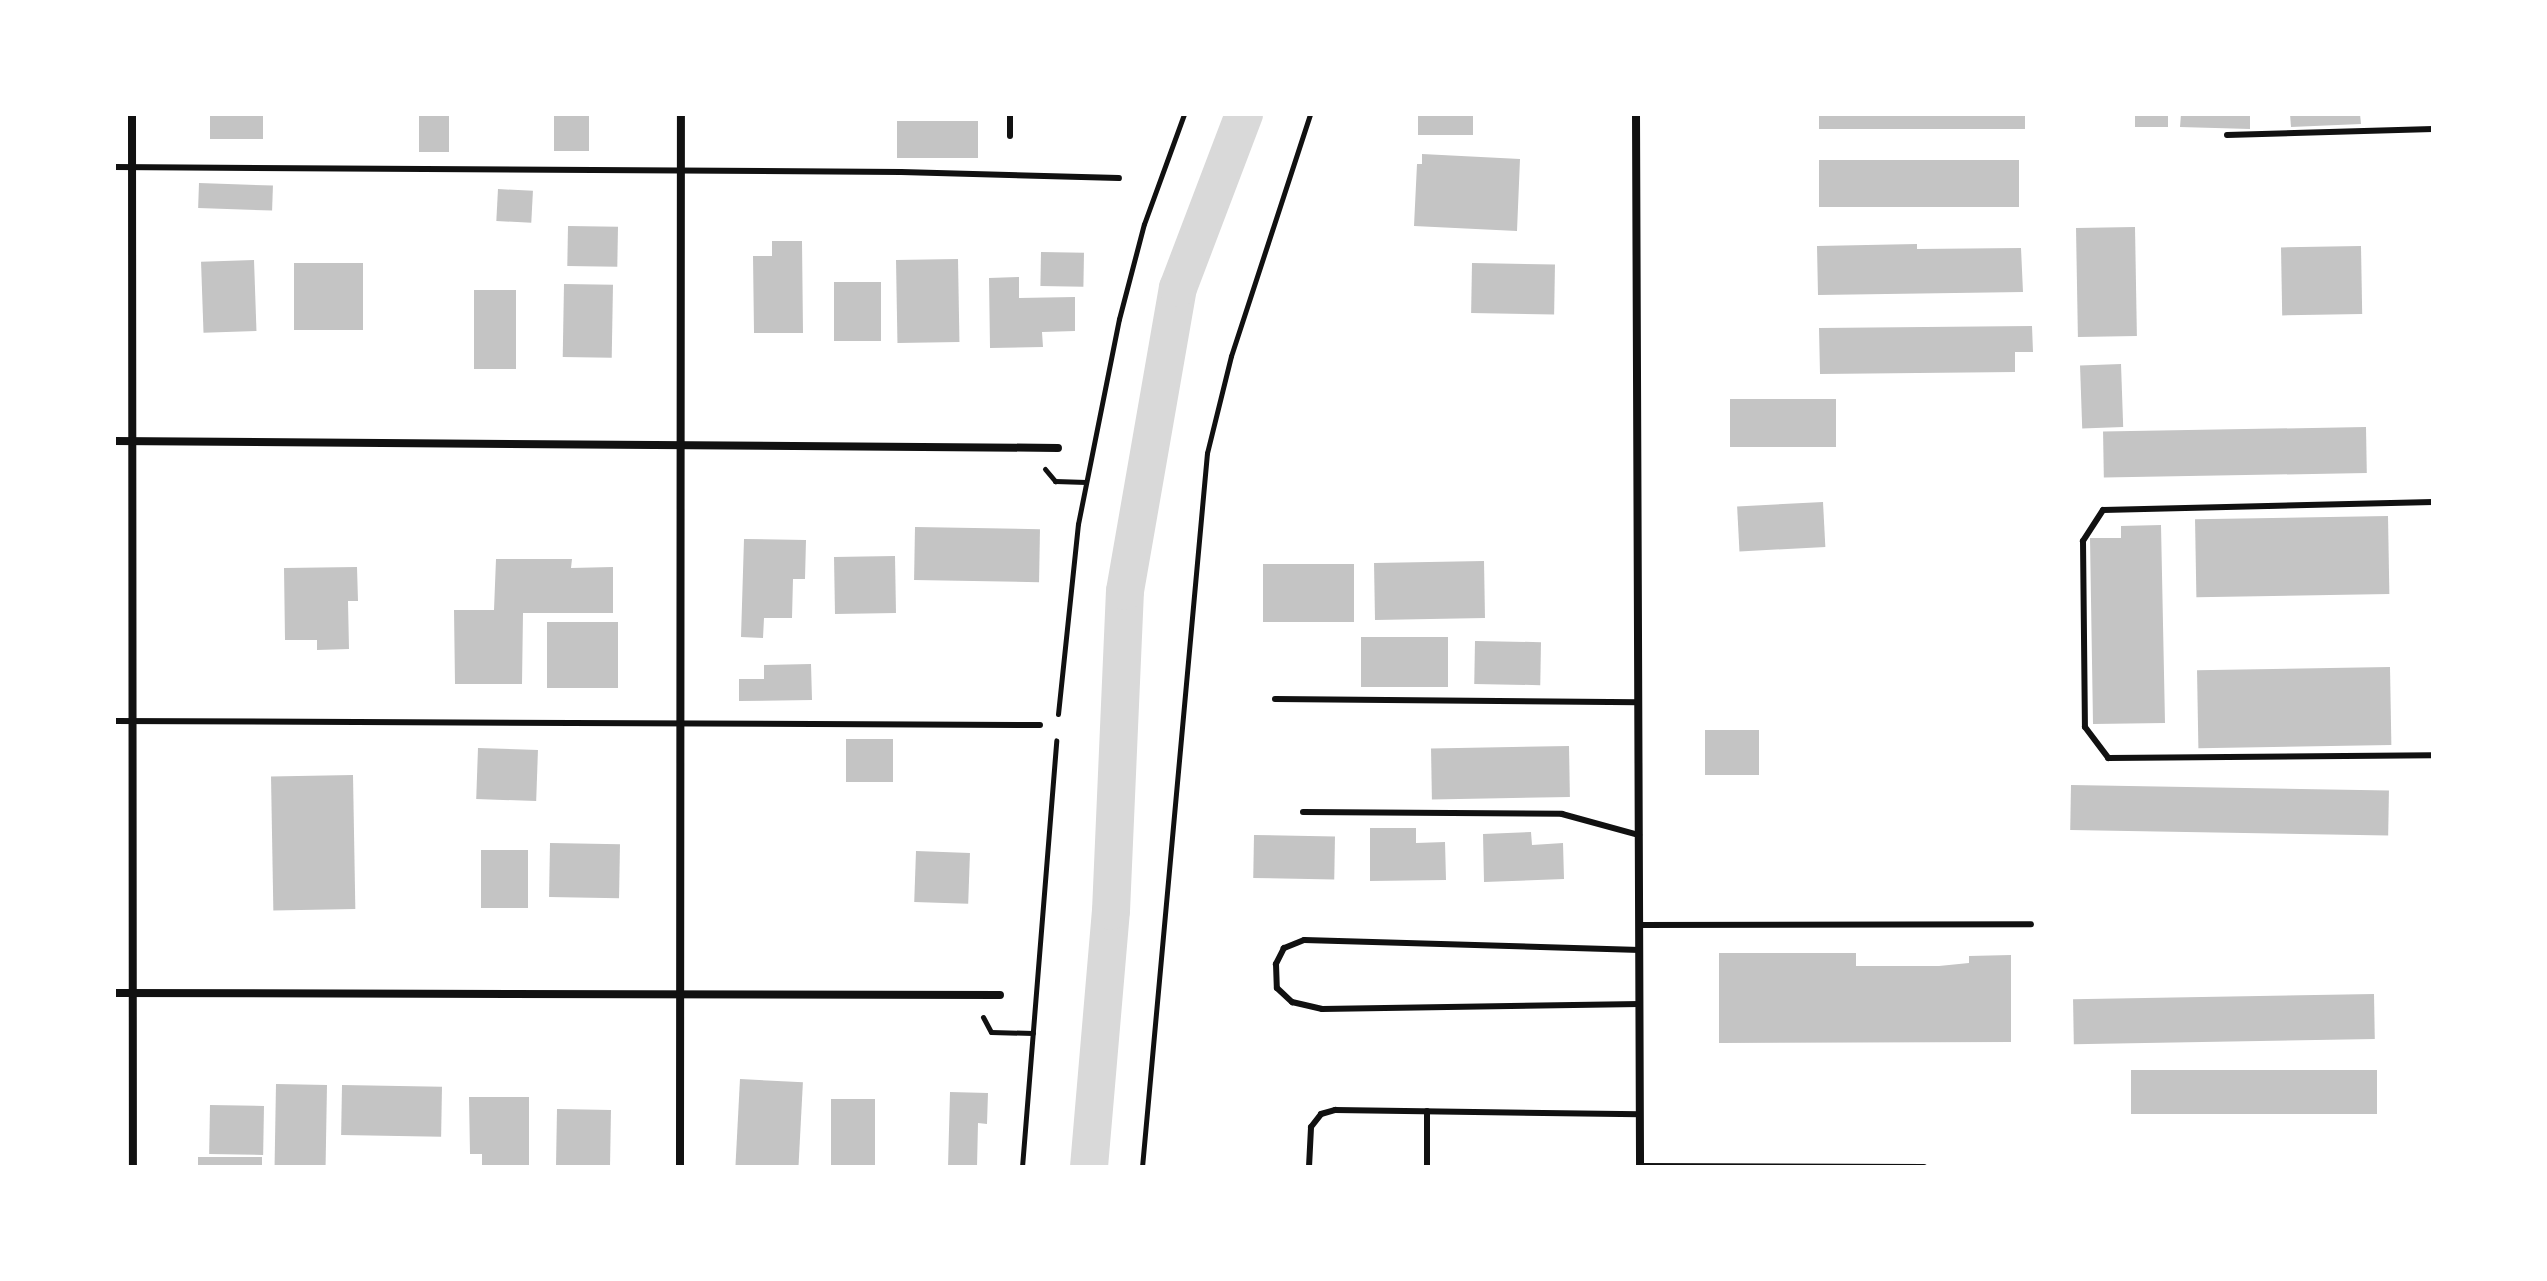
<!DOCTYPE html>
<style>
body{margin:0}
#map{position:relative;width:2547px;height:1281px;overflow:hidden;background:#fff;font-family:"Alegreya Sans",sans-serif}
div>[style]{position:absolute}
.canal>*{height:38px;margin:-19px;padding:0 19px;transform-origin:19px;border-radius:19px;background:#d9d9d9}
.building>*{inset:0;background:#c4c4c4;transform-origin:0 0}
.path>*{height:5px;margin:-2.5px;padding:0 2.5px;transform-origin:2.5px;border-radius:2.5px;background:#111}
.service>*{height:6px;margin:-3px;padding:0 3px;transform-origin:3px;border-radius:3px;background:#111}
.minor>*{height:8px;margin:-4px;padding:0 4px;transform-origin:4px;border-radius:4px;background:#111}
span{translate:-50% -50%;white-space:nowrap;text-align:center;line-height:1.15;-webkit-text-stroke:7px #fff;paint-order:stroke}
.frame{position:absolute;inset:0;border:116px solid #fff;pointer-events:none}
</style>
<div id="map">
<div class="canal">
<i style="left:1089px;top:1167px;width:257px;rotate:-85.1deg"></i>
<i style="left:1111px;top:911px;width:320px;rotate:-87.5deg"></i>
<i style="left:1125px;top:591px;width:308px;rotate:-80.1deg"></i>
<i style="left:1178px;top:288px;width:186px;rotate:-69.2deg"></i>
</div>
<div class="building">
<i style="left:210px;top:114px;width:53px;height:25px"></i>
<i style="left:419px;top:114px;width:30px;height:38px"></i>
<i style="left:554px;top:114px;width:35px;height:37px"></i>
<i style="left:1418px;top:114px;width:55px;height:21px"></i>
<i style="left:1819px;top:114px;width:206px;height:15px"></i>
<i style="left:2135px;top:114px;width:33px;height:13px"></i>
<i style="clip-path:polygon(2181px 114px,2250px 114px,2250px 129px,2180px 127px)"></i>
<i style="clip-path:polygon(2290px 114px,2360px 114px,2361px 124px,2291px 127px)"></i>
<i style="left:978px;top:121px;width:37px;height:81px;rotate:90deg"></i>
<i style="clip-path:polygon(1422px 154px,1520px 159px,1517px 231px,1414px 226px,1417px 164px,1422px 164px)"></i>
<i style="left:1819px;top:160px;width:200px;height:47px"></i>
<i style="left:199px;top:183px;width:74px;height:25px;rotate:2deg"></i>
<i style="left:498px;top:189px;width:35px;height:32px;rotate:3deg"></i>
<i style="left:568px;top:226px;width:50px;height:40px;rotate:1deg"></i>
<i style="left:2135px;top:227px;width:109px;height:59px;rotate:89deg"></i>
<i style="clip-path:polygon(772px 241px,802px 241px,803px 333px,754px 333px,753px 256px,772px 256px)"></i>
<i style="clip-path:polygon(1917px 244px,1917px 249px,2021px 248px,2023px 292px,1818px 295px,1817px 246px)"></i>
<i style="left:2361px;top:246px;width:68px;height:80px;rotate:89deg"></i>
<i style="left:1041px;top:252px;width:43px;height:34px;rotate:1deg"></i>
<i style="left:958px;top:259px;width:83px;height:62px;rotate:89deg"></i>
<i style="left:254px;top:260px;width:71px;height:53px;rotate:88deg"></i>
<i style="left:294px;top:263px;width:69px;height:67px"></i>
<i style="left:1472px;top:263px;width:83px;height:50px;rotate:1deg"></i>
<i style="clip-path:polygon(1019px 277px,1019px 298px,1075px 297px,1075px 331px,1042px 332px,1043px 347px,990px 348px,989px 278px)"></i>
<i style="left:834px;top:282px;width:47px;height:59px"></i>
<i style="left:564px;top:284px;width:49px;height:73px;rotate:1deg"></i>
<i style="left:474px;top:290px;width:42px;height:79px"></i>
<i style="clip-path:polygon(2032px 326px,2033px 352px,2015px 352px,2015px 372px,1820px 374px,1819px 328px)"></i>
<i style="left:2121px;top:364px;width:63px;height:41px;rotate:88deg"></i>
<i style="left:1836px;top:399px;width:48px;height:106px;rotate:90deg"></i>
<i style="left:2366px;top:427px;width:46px;height:263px;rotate:89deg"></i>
<i style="left:1823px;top:502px;width:45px;height:86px;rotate:87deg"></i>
<i style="left:2388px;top:516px;width:78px;height:193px;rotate:89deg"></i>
<i style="clip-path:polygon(2161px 525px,2165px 723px,2093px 724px,2090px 538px,2121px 538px,2121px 526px)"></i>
<i style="left:915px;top:527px;width:125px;height:53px;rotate:1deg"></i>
<i style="clip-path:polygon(744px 539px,806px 540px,805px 579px,793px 579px,792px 618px,764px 618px,763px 638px,741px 637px)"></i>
<i style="left:895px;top:556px;width:57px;height:61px;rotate:89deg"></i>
<i style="clip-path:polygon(496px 559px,572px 559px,571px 568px,613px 567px,613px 613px,523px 613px,522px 684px,455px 684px,454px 610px,494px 610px)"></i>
<i style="left:1484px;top:561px;width:57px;height:110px;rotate:89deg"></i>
<i style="left:1263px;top:564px;width:91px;height:58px"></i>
<i style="clip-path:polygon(357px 567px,358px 601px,348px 601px,349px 649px,317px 650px,317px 640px,285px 640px,284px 568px)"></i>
<i style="left:547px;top:622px;width:71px;height:66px"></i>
<i style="left:1448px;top:637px;width:50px;height:87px;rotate:90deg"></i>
<i style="left:1475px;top:641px;width:66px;height:43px;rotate:1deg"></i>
<i style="clip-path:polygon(811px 664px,812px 700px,739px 701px,739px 679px,764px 679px,764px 665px)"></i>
<i style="left:2390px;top:667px;width:78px;height:193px;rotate:89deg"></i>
<i style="left:1705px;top:730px;width:54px;height:45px"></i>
<i style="left:846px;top:739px;width:47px;height:43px"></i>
<i style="left:1569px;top:746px;width:51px;height:138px;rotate:89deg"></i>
<i style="left:478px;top:748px;width:60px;height:51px;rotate:2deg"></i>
<i style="left:353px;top:775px;width:134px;height:82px;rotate:89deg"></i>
<i style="left:2071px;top:785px;width:318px;height:45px;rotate:1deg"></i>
<i style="clip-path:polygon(1370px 828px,1416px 828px,1416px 843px,1445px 842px,1446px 880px,1370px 881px)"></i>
<i style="clip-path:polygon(1531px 832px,1532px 845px,1563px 843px,1564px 879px,1484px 882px,1483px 834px)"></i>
<i style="left:1254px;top:835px;width:81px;height:43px;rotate:1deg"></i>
<i style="left:550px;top:843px;width:70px;height:54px;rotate:1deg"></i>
<i style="left:481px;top:850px;width:47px;height:58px"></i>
<i style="left:916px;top:851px;width:54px;height:51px;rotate:2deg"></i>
<i style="clip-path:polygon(1719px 953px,1856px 953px,1856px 966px,1939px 966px,1969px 963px,1969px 956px,2011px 955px,2011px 1042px,1719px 1043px)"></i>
<i style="left:2374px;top:994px;width:45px;height:301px;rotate:89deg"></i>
<i style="left:2377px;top:1070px;width:44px;height:246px;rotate:90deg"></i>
<i style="left:740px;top:1079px;width:63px;height:88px;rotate:3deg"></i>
<i style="left:276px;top:1084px;width:51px;height:83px;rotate:1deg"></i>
<i style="left:342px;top:1085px;width:100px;height:50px;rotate:1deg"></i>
<i style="clip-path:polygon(950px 1092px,988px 1093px,987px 1124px,978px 1123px,977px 1167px,948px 1167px)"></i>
<i style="clip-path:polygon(469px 1097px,529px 1097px,529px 1167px,482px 1167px,482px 1154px,470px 1154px)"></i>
<i style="left:831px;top:1099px;width:44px;height:68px"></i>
<i style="left:210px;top:1105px;width:54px;height:49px;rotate:1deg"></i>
<i style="left:557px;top:1109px;width:54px;height:58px;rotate:1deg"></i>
<i style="left:198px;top:1157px;width:64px;height:10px"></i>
</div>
<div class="path">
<i style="left:1045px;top:469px;width:16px;rotate:50deg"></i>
<i style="left:1055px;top:481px;width:31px;rotate:2deg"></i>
<i style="left:1058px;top:714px;width:191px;rotate:-84deg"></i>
<i style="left:1078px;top:524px;width:209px;rotate:-78.7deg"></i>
<i style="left:1119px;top:319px;width:98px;rotate:-75.3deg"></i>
<i style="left:1144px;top:224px;width:117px;rotate:-70deg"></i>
<i style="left:983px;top:1017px;width:17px;rotate:62deg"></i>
<i style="left:991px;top:1032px;width:42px;rotate:1.4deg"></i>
<i style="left:1022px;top:1167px;width:428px;rotate:-85.4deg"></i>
<i style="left:1142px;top:1167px;width:717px;rotate:-84.8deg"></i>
<i style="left:1207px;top:453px;width:100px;rotate:-76.1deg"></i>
<i style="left:1231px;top:356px;width:255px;rotate:-71.9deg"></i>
</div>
<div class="service">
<i style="left:2227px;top:135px;width:206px;rotate:-1.7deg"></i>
<i style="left:1010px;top:136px;width:22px;rotate:-90deg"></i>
<i style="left:114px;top:167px;width:787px;rotate:0.36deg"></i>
<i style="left:901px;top:172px;width:218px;rotate:1.6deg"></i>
<i style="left:2433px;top:502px;width:330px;rotate:178.6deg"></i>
<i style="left:2103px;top:510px;width:37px;rotate:123deg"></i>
<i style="left:2083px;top:541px;width:186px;rotate:89.4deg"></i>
<i style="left:2085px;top:727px;width:39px;rotate:53deg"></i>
<i style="left:2108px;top:758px;width:325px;rotate:-0.5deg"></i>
<i style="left:1275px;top:699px;width:363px;rotate:0.5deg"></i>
<i style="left:114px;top:721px;width:926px;rotate:0.25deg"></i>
<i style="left:1303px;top:812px;width:259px;rotate:0.4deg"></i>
<i style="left:1562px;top:814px;width:80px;rotate:15.3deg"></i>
<i style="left:1639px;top:925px;width:392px;rotate:-0.1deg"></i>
<i style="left:1640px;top:950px;width:336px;rotate:-178.3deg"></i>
<i style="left:1304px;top:940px;width:22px;rotate:158deg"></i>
<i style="left:1284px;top:948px;width:18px;rotate:117deg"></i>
<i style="left:1276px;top:964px;width:24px;rotate:88deg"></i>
<i style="left:1277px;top:988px;width:21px;rotate:43deg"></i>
<i style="left:1292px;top:1002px;width:31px;rotate:13deg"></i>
<i style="left:1322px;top:1009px;width:318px;rotate:-0.9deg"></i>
<i style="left:1640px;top:1166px;width:284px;rotate:0.2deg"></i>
<i style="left:1309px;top:1167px;width:40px;rotate:-87.1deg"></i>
<i style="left:1311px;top:1127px;width:16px;rotate:-52deg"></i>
<i style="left:1321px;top:1114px;width:15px;rotate:-16deg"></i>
<i style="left:1335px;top:1110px;width:305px;rotate:0.8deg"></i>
<i style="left:1427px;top:1167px;width:56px;rotate:-90deg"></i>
</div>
<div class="minor">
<i style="left:132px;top:114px;width:1053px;rotate:89.95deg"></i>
<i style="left:1636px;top:114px;width:1053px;rotate:89.78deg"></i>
<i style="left:114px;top:441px;width:944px;rotate:0.42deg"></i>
<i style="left:114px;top:993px;width:886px;rotate:0.13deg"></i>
<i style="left:680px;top:1167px;width:1053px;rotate:-89.95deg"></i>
</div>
<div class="frame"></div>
</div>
